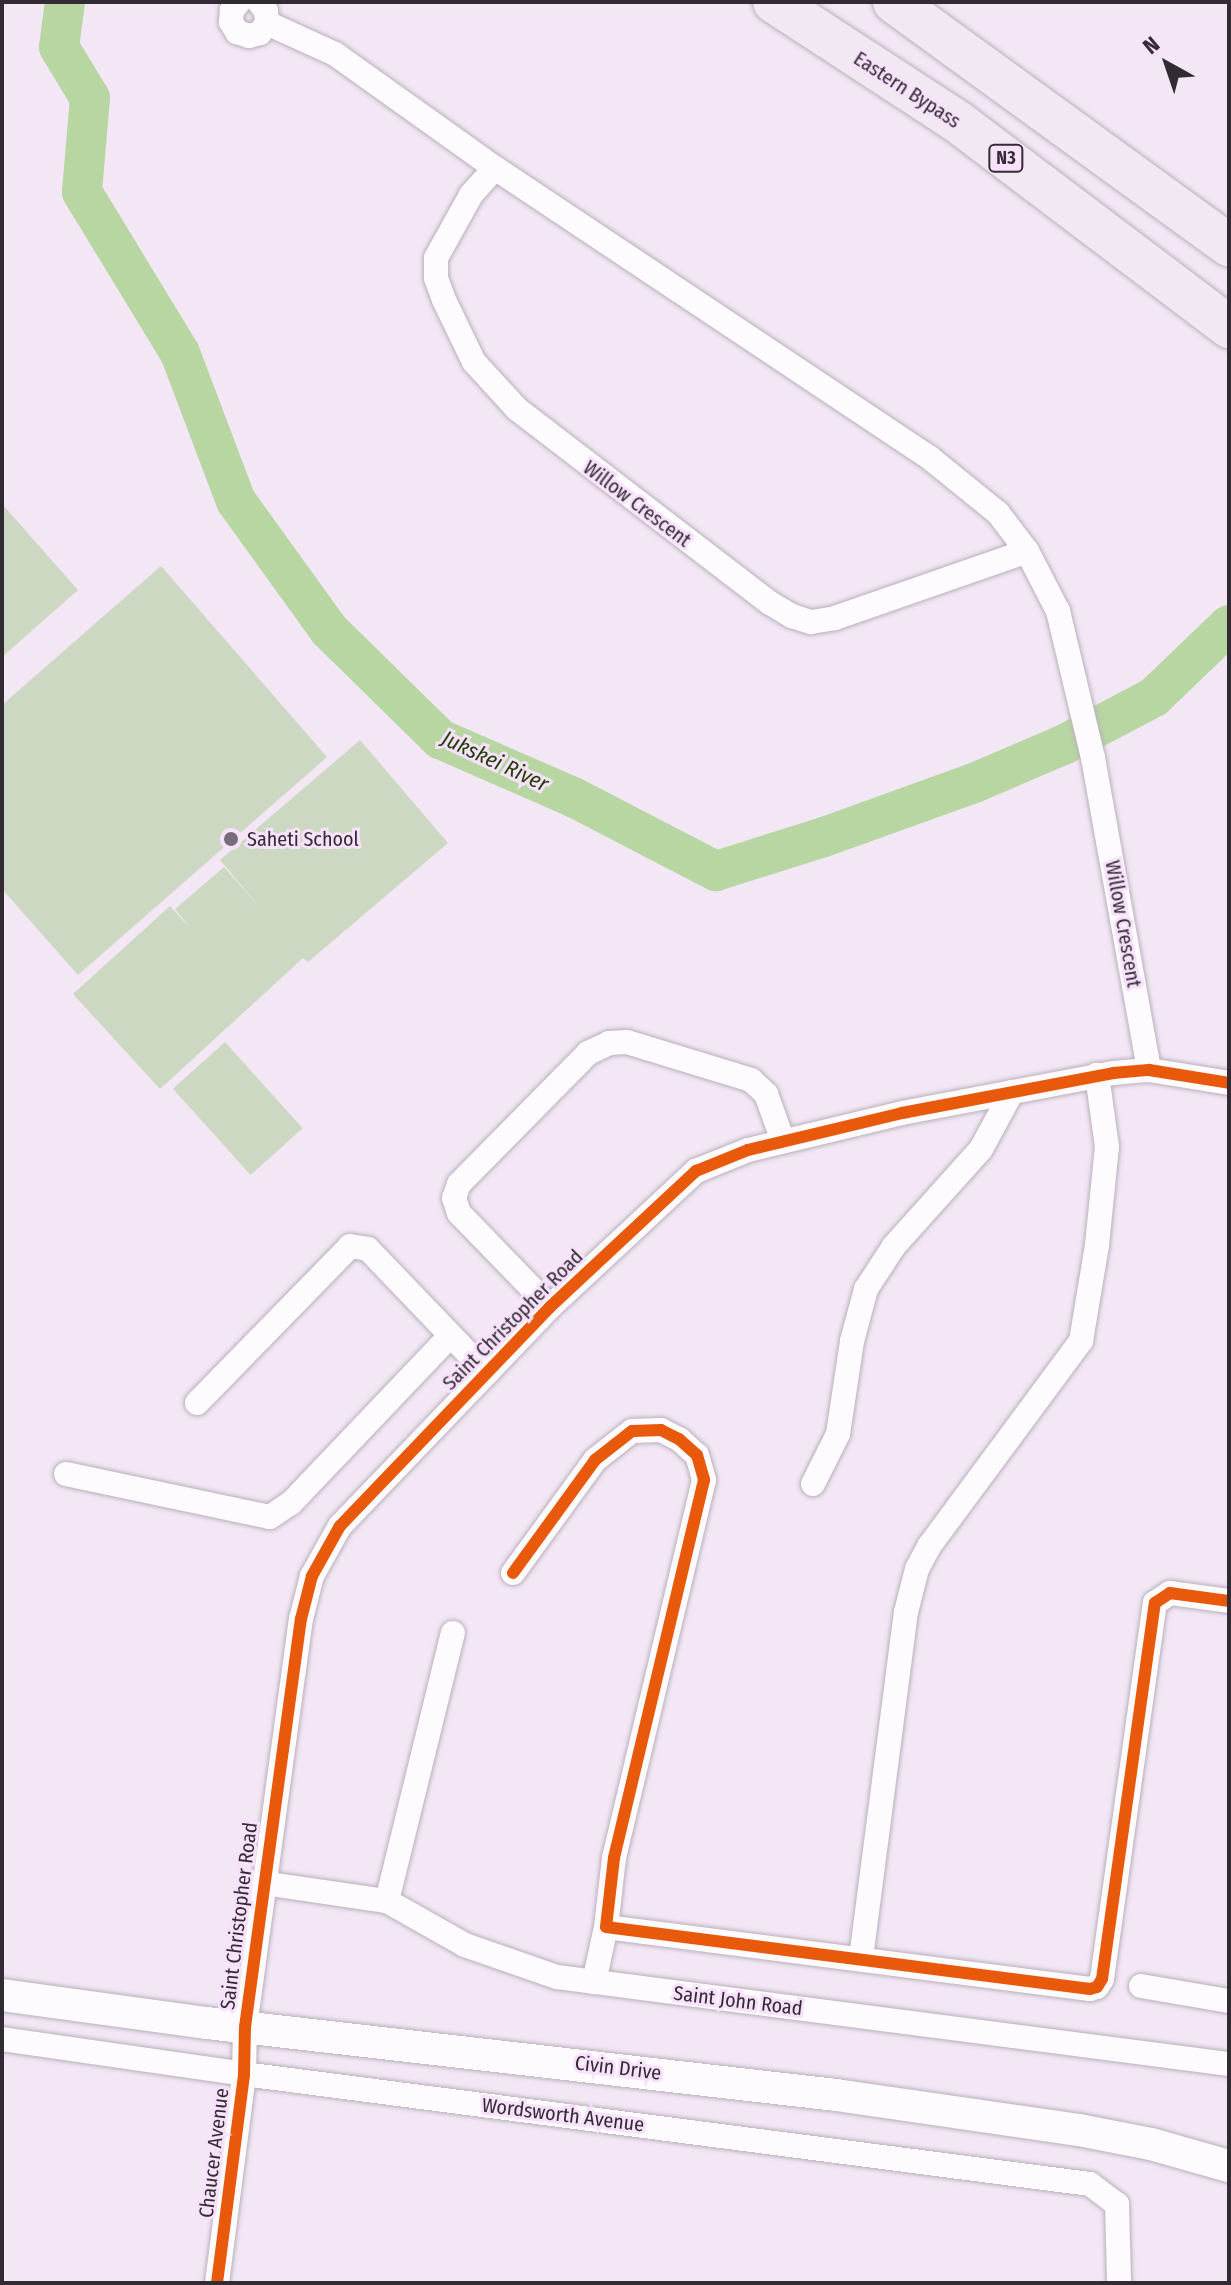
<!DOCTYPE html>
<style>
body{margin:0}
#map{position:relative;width:1231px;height:2285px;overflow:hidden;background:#f3e7f5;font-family:"Fira Sans Condensed",sans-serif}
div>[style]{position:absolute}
.green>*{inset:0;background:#ccd8c2;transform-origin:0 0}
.river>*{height:40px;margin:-20px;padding:0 20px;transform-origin:20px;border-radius:20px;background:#b7d6a2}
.roads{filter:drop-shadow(0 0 2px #b9b0bb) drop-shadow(0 0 2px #b9b0bb)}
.minor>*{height:24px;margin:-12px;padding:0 12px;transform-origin:12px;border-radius:12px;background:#fdfbfe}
.secondary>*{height:32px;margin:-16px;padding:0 16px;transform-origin:16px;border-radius:16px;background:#fdfbfe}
.motorway>*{height:42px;margin:-21px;padding:0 21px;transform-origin:21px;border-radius:21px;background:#f1e8f3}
.cycleway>*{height:12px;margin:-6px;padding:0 6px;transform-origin:6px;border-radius:6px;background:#e8590c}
.dots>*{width:22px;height:22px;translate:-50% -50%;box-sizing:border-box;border:4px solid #f7e1fb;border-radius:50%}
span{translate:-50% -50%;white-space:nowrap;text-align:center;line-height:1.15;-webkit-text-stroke:6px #f7e1fb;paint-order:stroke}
.shield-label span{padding:2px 6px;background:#f7e1fb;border:2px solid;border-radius:6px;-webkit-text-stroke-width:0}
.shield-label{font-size:18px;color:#332b34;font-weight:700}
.street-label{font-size:20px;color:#332b34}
.poi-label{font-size:20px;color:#332b34}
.left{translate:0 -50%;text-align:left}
.water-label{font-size:22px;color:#1f3e04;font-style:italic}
.frame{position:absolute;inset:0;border:4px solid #332b34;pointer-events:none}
.north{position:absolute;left:1127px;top:24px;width:80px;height:80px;-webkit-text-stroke:6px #f7e1fb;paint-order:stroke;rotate:320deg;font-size:22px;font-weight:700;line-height:32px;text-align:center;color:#332b34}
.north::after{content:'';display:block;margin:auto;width:28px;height:36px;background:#332b34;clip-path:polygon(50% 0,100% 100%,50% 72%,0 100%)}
</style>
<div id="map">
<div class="green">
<i style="clip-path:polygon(2px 504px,78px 590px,2px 657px)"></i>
<i style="clip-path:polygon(161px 566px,327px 757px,78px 975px,2px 889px,2px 705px)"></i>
<i style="clip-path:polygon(360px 740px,448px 843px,308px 962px,303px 958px,160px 1089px,73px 994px,170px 906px,191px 929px,175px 909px,224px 867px,263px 911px,220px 860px)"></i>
<i style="left:225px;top:1042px;width:116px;height:70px;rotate:48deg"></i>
</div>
<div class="river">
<i style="left:65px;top:2px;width:45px;rotate:97.6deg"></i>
<i style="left:59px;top:47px;width:60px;rotate:58.7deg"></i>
<i style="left:90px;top:98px;width:94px;rotate:94.9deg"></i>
<i style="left:82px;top:192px;width:188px;rotate:58.7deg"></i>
<i style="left:180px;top:353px;width:158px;rotate:69.3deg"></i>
<i style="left:236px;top:501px;width:159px;rotate:54.2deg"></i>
<i style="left:329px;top:630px;width:156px;rotate:44.5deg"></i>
<i style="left:440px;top:739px;width:147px;rotate:23.6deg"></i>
<i style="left:575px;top:798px;width:159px;rotate:27.4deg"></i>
<i style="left:716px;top:871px;width:113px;rotate:-17.5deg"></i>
<i style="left:824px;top:837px;width:159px;rotate:-19.8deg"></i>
<i style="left:974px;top:783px;width:97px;rotate:-23.1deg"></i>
<i style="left:1063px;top:745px;width:103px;rotate:-27.8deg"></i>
<i style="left:1154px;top:697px;width:104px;rotate:-43.8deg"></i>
</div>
<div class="roads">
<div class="minor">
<i style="left:239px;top:2px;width:11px;rotate:131deg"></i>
<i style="left:232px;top:10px;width:12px;rotate:95deg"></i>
<i style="left:231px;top:22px;width:12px;rotate:59deg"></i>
<i style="left:237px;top:32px;width:13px;rotate:18deg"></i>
<i style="left:249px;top:36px;width:11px;rotate:-15deg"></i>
<i style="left:260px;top:33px;width:12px;rotate:-55deg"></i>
<i style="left:267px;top:23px;width:12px;rotate:-95deg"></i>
<i style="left:266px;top:11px;width:11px;rotate:-128deg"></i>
<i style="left:267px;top:23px;width:75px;rotate:24.5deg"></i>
<i style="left:335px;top:54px;width:196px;rotate:35.5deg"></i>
<i style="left:495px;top:168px;width:523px;rotate:33.69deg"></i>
<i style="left:930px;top:458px;width:87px;rotate:39deg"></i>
<i style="left:998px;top:513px;width:48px;rotate:52.7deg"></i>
<i style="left:1027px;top:551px;width:68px;rotate:62.7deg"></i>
<i style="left:1058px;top:611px;width:151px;rotate:76.6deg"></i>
<i style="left:1093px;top:758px;width:317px;rotate:79.8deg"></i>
<i style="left:495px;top:168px;width:36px;rotate:132deg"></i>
<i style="left:471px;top:195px;width:72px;rotate:119.1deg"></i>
<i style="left:436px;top:258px;width:20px;rotate:90deg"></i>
<i style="left:436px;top:278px;width:23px;rotate:70deg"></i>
<i style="left:444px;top:300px;width:69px;rotate:64.2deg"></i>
<i style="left:474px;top:362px;width:64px;rotate:47.5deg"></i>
<i style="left:517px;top:409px;width:319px;rotate:37.5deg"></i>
<i style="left:770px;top:603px;width:26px;rotate:31deg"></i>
<i style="left:792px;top:616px;width:20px;rotate:18deg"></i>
<i style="left:811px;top:622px;width:24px;rotate:-9deg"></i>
<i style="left:835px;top:618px;width:203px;rotate:-19.2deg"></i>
<i style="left:550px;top:1307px;width:131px;rotate:-134.1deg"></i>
<i style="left:459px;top:1213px;width:16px;rotate:-108deg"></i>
<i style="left:454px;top:1198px;width:15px;rotate:-70deg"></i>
<i style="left:459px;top:1184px;width:184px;rotate:-45.4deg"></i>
<i style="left:588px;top:1053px;width:23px;rotate:-25deg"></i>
<i style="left:609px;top:1043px;width:18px;rotate:-3deg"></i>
<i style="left:627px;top:1042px;width:130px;rotate:17deg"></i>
<i style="left:751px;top:1080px;width:21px;rotate:43deg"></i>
<i style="left:766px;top:1094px;width:50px;rotate:70.1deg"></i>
<i style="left:197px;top:1403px;width:219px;rotate:-45.7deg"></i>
<i style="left:350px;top:1246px;width:18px;rotate:9deg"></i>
<i style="left:368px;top:1249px;width:172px;rotate:46.2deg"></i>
<i style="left:66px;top:1474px;width:208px;rotate:11.9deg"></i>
<i style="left:270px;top:1517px;width:25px;rotate:-34deg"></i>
<i style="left:291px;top:1503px;width:231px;rotate:-46.4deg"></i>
<i style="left:813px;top:1484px;width:56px;rotate:-63.4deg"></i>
<i style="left:838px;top:1434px;width:94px;rotate:-81.4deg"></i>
<i style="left:852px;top:1341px;width:54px;rotate:-74.9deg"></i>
<i style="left:866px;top:1289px;width:51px;rotate:-56.9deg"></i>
<i style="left:894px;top:1246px;width:130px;rotate:-48.1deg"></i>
<i style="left:981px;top:1149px;width:65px;rotate:-61.5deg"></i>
<i style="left:513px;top:1573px;width:140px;rotate:-54deg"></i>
<i style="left:595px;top:1460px;width:47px;rotate:-38.1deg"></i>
<i style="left:632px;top:1431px;width:29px;rotate:-2deg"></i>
<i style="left:661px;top:1430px;width:20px;rotate:27deg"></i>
<i style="left:679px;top:1439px;width:24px;rotate:42deg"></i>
<i style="left:697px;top:1455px;width:26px;rotate:74deg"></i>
<i style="left:704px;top:1480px;width:389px;rotate:103.4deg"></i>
<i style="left:614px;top:1858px;width:69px;rotate:96.6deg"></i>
<i style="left:606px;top:1927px;width:488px;rotate:7.3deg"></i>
<i style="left:1090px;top:1989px;width:7px;rotate:-16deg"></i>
<i style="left:1097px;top:1987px;width:9px;rotate:-58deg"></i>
<i style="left:1102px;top:1979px;width:380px;rotate:-82deg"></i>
<i style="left:1155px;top:1603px;width:18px;rotate:-34deg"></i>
<i style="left:1170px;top:1593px;width:60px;rotate:7.7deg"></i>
<i style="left:263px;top:1883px;width:125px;rotate:8.3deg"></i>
<i style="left:387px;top:1901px;width:90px;rotate:29.4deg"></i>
<i style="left:465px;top:1945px;width:97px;rotate:19.2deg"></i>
<i style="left:557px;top:1977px;width:678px;rotate:7.38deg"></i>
<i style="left:387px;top:1901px;width:276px;rotate:-76.2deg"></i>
<i style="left:861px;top:1958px;width:349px;rotate:-82.6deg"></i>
<i style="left:906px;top:1612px;width:44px;rotate:-75.7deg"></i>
<i style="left:917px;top:1569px;width:27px;rotate:-62deg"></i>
<i style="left:930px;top:1545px;width:254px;rotate:-53.5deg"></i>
<i style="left:1081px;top:1341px;width:97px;rotate:-80.5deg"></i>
<i style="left:1097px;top:1245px;width:99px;rotate:-84.2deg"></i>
<i style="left:1107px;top:1147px;width:73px;rotate:-97.9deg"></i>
<i style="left:594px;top:1982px;width:56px;rotate:-77.7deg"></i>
<i style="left:1141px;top:1986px;width:89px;rotate:9.7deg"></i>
<i style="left:2px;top:2039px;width:245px;rotate:8.2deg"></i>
<i style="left:244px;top:2074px;width:853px;rotate:7.41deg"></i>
<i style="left:1090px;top:2184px;width:34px;rotate:37deg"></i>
<i style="left:1117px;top:2204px;width:79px;rotate:88.5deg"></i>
<i style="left:217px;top:2283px;width:211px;rotate:-82.6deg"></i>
<i style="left:244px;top:2074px;width:47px;rotate:-88.8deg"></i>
<i style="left:245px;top:2027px;width:412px;rotate:-82.2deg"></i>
<i style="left:301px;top:1619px;width:44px;rotate:-75.7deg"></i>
<i style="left:312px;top:1576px;width:57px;rotate:-60.8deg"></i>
<i style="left:340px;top:1526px;width:303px;rotate:-46.2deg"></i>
<i style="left:550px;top:1307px;width:200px;rotate:-43deg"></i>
<i style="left:696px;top:1171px;width:56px;rotate:-22deg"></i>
<i style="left:748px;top:1150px;width:158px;rotate:-13.5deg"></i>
<i style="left:902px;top:1113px;width:215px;rotate:-10.7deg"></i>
<i style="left:1113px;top:1073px;width:36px;rotate:-5deg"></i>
<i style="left:1149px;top:1070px;width:81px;rotate:9.2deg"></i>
</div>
<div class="secondary">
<i style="left:2px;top:1995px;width:207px;rotate:7.8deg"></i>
<i style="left:207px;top:2023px;width:633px;rotate:6.53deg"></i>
<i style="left:836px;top:2095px;width:246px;rotate:8.2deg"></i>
<i style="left:1079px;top:2130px;width:73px;rotate:11deg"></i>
<i style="left:1151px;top:2144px;width:81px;rotate:15.8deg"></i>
</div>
<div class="motorway">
<i style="left:774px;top:2px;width:220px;rotate:33.1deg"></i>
<i style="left:958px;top:122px;width:340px;rotate:37.1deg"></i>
<i style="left:894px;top:2px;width:414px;rotate:36deg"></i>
</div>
</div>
<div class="cycleway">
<i style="left:513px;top:1573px;width:140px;rotate:-54deg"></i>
<i style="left:595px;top:1460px;width:47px;rotate:-38.1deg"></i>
<i style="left:632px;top:1431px;width:29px;rotate:-2deg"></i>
<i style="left:661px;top:1430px;width:20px;rotate:27deg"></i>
<i style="left:679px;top:1439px;width:24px;rotate:42deg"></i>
<i style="left:697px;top:1455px;width:26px;rotate:74deg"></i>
<i style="left:704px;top:1480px;width:389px;rotate:103.4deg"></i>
<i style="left:614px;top:1858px;width:69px;rotate:96.6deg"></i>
<i style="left:606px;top:1927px;width:488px;rotate:7.3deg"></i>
<i style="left:1090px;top:1989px;width:7px;rotate:-16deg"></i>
<i style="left:1097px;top:1987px;width:9px;rotate:-58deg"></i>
<i style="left:1102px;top:1979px;width:380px;rotate:-82deg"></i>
<i style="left:1155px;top:1603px;width:18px;rotate:-34deg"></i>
<i style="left:1170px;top:1593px;width:60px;rotate:7.7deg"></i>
<i style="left:217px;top:2283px;width:211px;rotate:-82.6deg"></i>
<i style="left:244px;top:2074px;width:47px;rotate:-88.8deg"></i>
<i style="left:245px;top:2027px;width:412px;rotate:-82.2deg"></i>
<i style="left:301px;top:1619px;width:44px;rotate:-75.7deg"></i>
<i style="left:312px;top:1576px;width:57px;rotate:-60.8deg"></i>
<i style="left:340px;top:1526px;width:303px;rotate:-46.2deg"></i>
<i style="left:550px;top:1307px;width:200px;rotate:-43deg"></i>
<i style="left:696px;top:1171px;width:56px;rotate:-22deg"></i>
<i style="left:748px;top:1150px;width:158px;rotate:-13.5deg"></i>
<i style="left:902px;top:1113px;width:215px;rotate:-10.7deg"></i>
<i style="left:1113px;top:1073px;width:36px;rotate:-5deg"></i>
<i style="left:1149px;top:1070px;width:81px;rotate:9.2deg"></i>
</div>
<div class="dots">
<i style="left:231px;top:839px;background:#766d78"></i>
</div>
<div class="shield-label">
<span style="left:1006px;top:158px">N3</span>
</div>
<div class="street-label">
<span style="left:907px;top:90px;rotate:33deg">Eastern Bypass</span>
<span style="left:637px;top:504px;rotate:37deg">Willow Crescent</span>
<span style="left:1123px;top:924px;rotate:80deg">Willow Crescent</span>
<span style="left:513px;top:1320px;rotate:-45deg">Saint Christopher Road</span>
<span style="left:239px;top:1916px;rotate:-83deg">Saint Christopher Road</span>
<span style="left:738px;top:2001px;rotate:7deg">Saint John Road</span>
<span style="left:618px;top:2068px;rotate:7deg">Civin Drive</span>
<span style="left:563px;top:2115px;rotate:7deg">Wordsworth Avenue</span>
<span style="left:214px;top:2153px;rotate:-83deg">Chaucer Avenue</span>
</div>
<div class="poi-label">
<span class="left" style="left:247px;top:839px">Saheti School</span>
</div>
<div class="water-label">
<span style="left:495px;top:761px;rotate:25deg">Jukskei River</span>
</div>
<div class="frame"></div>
<div class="north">N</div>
</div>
